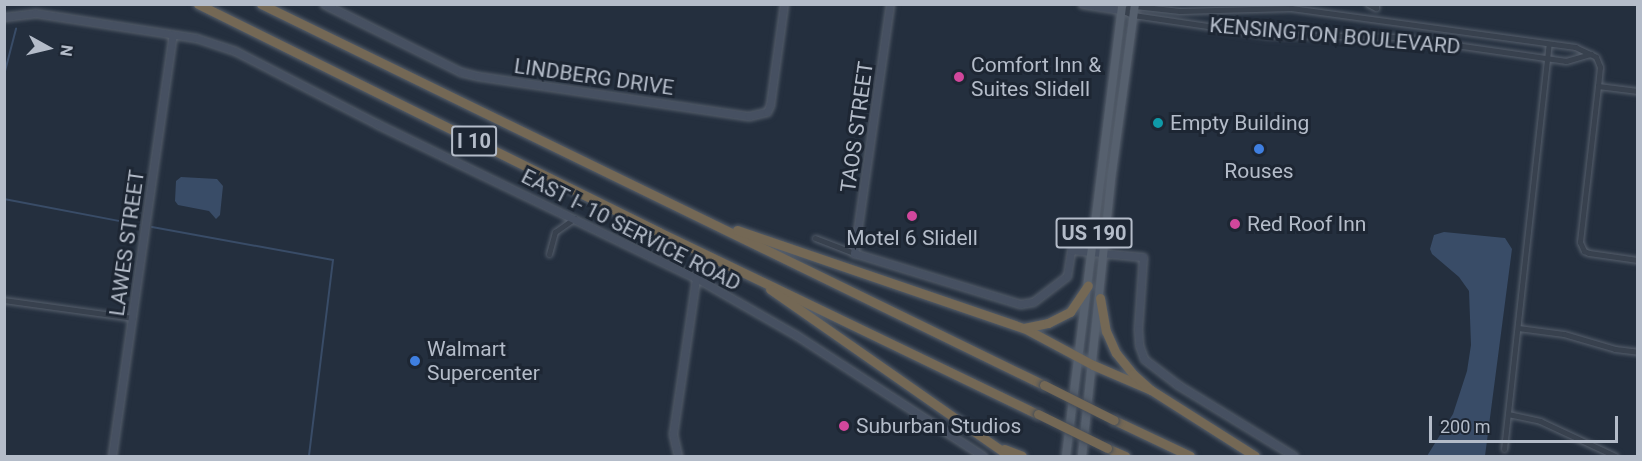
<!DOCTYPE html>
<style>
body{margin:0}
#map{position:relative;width:1642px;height:461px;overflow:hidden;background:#242f3e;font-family:Roboto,sans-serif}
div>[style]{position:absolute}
.water>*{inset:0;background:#394c67}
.stream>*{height:2px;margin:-1px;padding:0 1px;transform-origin:1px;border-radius:1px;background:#394c67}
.roads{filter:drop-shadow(0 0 2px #565f6c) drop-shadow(0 0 2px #565f6c)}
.street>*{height:5px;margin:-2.5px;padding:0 2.5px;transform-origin:2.5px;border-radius:2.5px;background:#38414e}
.secondary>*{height:7px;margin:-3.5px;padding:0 3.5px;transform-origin:3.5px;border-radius:3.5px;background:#465061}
.primary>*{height:8px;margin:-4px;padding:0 4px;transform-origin:4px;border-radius:4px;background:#56606e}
.highway>*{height:9px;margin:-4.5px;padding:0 4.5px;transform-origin:4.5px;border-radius:4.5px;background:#746855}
.bridges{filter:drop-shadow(0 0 2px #434c59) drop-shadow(0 0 2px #434c59)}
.highway-bridge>*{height:9px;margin:-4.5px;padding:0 4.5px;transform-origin:4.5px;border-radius:4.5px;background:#746855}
.dots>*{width:16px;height:16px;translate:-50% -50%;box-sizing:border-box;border:3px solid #1d2633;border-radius:50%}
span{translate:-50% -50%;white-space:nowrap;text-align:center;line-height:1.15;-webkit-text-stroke:6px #1d2633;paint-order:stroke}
.shield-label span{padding:2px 4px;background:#1d2633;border:2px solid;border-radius:4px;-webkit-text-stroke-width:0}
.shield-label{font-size:20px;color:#b4bcc9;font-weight:700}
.street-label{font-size:21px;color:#b4bcc9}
.poi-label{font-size:21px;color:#b4bcc9}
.left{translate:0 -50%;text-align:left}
.frame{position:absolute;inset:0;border:6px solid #b4bcc9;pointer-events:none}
.north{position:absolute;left:18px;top:18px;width:60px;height:60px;-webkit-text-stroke:4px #1d2633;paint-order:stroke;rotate:98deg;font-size:16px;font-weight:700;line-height:24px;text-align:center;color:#b4bcc9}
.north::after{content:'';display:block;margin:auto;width:21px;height:27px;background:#b4bcc9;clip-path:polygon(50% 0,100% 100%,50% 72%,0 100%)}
.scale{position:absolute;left:1429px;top:416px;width:189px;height:27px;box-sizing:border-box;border:3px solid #b4bcc9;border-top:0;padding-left:8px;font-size:18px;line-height:21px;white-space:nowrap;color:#b4bcc9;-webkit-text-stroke:4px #1d2633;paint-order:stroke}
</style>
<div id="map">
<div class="water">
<i style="clip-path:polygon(181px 177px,217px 179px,223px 186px,220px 215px,216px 219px,209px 211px,178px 205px,175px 201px,176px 181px)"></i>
<i style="clip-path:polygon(1444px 232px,1505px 238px,1512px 249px,1485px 456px,1427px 456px,1453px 414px,1467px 371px,1471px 345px,1469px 291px,1459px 277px,1432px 254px,1430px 249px,1434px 235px)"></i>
</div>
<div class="stream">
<i style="left:4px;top:75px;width:48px;rotate:-75.4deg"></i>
<i style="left:4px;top:199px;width:138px;rotate:10.8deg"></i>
<i style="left:152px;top:227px;width:184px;rotate:10.3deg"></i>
<i style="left:333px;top:260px;width:197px;rotate:97deg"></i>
</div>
<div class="roads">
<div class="street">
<i style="left:1368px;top:4px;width:9px;rotate:27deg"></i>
<i style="left:1376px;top:8px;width:4px;rotate:-90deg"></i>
<i style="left:1121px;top:10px;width:15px;rotate:-16deg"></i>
<i style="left:1135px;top:6px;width:45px;rotate:6.3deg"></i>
<i style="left:1180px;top:11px;width:111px;rotate:-1.5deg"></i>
<i style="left:1291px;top:8px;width:287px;rotate:7.8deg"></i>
<i style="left:1575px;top:47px;width:23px;rotate:25deg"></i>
<i style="left:1596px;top:57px;width:11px;rotate:68deg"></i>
<i style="left:1600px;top:67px;width:19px;rotate:96deg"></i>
<i style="left:1598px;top:86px;width:40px;rotate:7.1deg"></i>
<i style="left:1121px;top:10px;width:13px;rotate:23deg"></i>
<i style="left:1133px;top:15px;width:137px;rotate:8.4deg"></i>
<i style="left:1269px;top:35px;width:131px;rotate:0.9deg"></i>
<i style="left:1400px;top:37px;width:168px;rotate:8.2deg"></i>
<i style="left:1566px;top:61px;width:26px;rotate:-16deg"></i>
<i style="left:1598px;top:86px;width:157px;rotate:96.6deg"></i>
<i style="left:1580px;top:242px;width:10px;rotate:66deg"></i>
<i style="left:1584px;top:251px;width:5px;rotate:22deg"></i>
<i style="left:1589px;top:253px;width:49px;rotate:8.1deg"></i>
<i style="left:815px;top:238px;width:42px;rotate:21deg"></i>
<i style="left:549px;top:254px;width:23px;rotate:-75deg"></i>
<i style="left:555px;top:232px;width:24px;rotate:-35deg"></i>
<i style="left:4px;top:300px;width:130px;rotate:7.9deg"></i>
<i style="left:1518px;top:328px;width:46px;rotate:7.4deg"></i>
<i style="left:1564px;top:334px;width:53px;rotate:16.4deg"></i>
<i style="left:1615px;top:349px;width:23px;rotate:7deg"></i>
<i style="left:1508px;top:414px;width:33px;rotate:12deg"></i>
<i style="left:1540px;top:421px;width:83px;rotate:25deg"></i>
<i style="left:1504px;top:449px;width:407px;rotate:-83.7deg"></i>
</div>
<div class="secondary">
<i style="left:324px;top:4px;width:153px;rotate:26.4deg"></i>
<i style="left:461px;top:72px;width:16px;rotate:14deg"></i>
<i style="left:477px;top:76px;width:275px;rotate:8.4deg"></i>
<i style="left:749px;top:116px;width:18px;rotate:-13deg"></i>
<i style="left:767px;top:112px;width:8px;rotate:-67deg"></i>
<i style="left:770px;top:105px;width:102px;rotate:-82.1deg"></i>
<i style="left:890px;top:4px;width:252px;rotate:98.2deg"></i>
<i style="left:854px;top:253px;width:174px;rotate:17.1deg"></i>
<i style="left:1020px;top:304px;width:13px;rotate:-9deg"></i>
<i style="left:1033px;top:302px;width:43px;rotate:-37.4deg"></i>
<i style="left:1067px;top:276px;width:26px;rotate:-81deg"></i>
<i style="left:1071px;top:250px;width:72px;rotate:5.6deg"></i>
<i style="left:1143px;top:257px;width:72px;rotate:94deg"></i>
<i style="left:1138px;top:329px;width:16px;rotate:86deg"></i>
<i style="left:1139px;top:345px;width:15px;rotate:70deg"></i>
<i style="left:1144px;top:359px;width:43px;rotate:37.4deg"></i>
<i style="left:1178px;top:385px;width:136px;rotate:31.5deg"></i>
<i style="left:1082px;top:4px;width:39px;rotate:9deg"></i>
<i style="left:4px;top:17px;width:31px;rotate:-7deg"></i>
<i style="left:35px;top:13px;width:163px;rotate:8.8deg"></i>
<i style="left:196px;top:38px;width:41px;rotate:18.4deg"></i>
<i style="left:235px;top:51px;width:160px;rotate:27.2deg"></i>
<i style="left:377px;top:124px;width:354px;rotate:25.8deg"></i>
<i style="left:696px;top:278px;width:115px;rotate:29.7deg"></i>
<i style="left:796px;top:335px;width:223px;rotate:32.9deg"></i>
<i style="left:112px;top:456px;width:425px;rotate:-81.8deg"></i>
<i style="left:678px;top:456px;width:23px;rotate:-103deg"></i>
<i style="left:673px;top:434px;width:158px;rotate:-81.6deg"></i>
</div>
<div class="primary">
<i style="left:1066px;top:456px;width:455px;rotate:-82.9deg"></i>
<i style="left:1082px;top:456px;width:286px;rotate:-84deg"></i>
<i style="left:1112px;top:172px;width:170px;rotate:-82.2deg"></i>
</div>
<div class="highway">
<i style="left:198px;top:4px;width:514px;rotate:26.32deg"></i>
<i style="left:659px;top:232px;width:420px;rotate:25.7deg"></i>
<i style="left:261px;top:4px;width:871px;rotate:25.95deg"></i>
<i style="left:737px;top:230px;width:303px;rotate:18.9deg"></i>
<i style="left:1024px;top:328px;width:78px;rotate:28.2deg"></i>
<i style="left:1093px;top:365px;width:63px;rotate:23.3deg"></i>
<i style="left:770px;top:289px;width:292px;rotate:34.9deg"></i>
<i style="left:1100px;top:298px;width:34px;rotate:80deg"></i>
<i style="left:1106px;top:331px;width:24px;rotate:66deg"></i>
<i style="left:1116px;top:353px;width:27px;rotate:51deg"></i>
<i style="left:1133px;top:374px;width:24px;rotate:42deg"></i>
<i style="left:1151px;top:390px;width:123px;rotate:32.4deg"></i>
<i style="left:1024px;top:328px;width:25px;rotate:-12deg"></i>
<i style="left:1048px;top:323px;width:25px;rotate:-27deg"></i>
<i style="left:1070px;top:312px;width:32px;rotate:-56deg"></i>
<i style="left:1114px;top:420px;width:84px;rotate:25.3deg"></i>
<i style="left:1107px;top:448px;width:20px;rotate:24deg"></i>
<i style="left:1004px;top:449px;width:19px;rotate:21deg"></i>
</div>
</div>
<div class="bridges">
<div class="highway-bridge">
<i style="left:1044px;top:385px;width:78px;rotate:26.6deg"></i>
<i style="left:1038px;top:414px;width:77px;rotate:26.2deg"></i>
</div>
</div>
<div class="dots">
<i style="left:959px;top:77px;background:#d1479c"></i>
<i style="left:1158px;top:123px;background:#0f9aa8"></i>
<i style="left:1259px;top:149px;background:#3f7fe0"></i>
<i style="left:912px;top:216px;background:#d1479c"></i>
<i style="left:1235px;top:224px;background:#d1479c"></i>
<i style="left:415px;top:361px;background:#3f7fe0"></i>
<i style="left:844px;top:426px;background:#d1479c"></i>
</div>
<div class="shield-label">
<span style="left:474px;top:141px">I 10</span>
<span style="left:1094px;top:233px">US 190</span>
</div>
<div class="street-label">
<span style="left:1335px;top:36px;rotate:5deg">KENSINGTON BOULEVARD</span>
<span style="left:594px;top:77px;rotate:8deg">LINDBERG DRIVE</span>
<span style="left:857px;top:127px;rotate:-82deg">TAOS STREET</span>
<span style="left:631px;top:230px;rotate:27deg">EAST I- 10 SERVICE ROAD</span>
<span style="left:127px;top:243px;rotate:-82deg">LAWES STREET</span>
</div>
<div class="poi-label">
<span class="left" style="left:971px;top:77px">Comfort Inn &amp;<br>Suites Slidell</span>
<span class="left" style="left:1170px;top:123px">Empty Building</span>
<span style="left:1259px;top:171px">Rouses</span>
<span class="left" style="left:1247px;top:224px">Red Roof Inn</span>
<span style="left:912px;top:238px">Motel 6 Slidell</span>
<span class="left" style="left:427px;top:361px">Walmart<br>Supercenter</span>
<span class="left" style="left:856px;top:426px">Suburban Studios</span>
</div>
<div class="frame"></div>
<div class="north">N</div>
<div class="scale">200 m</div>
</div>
